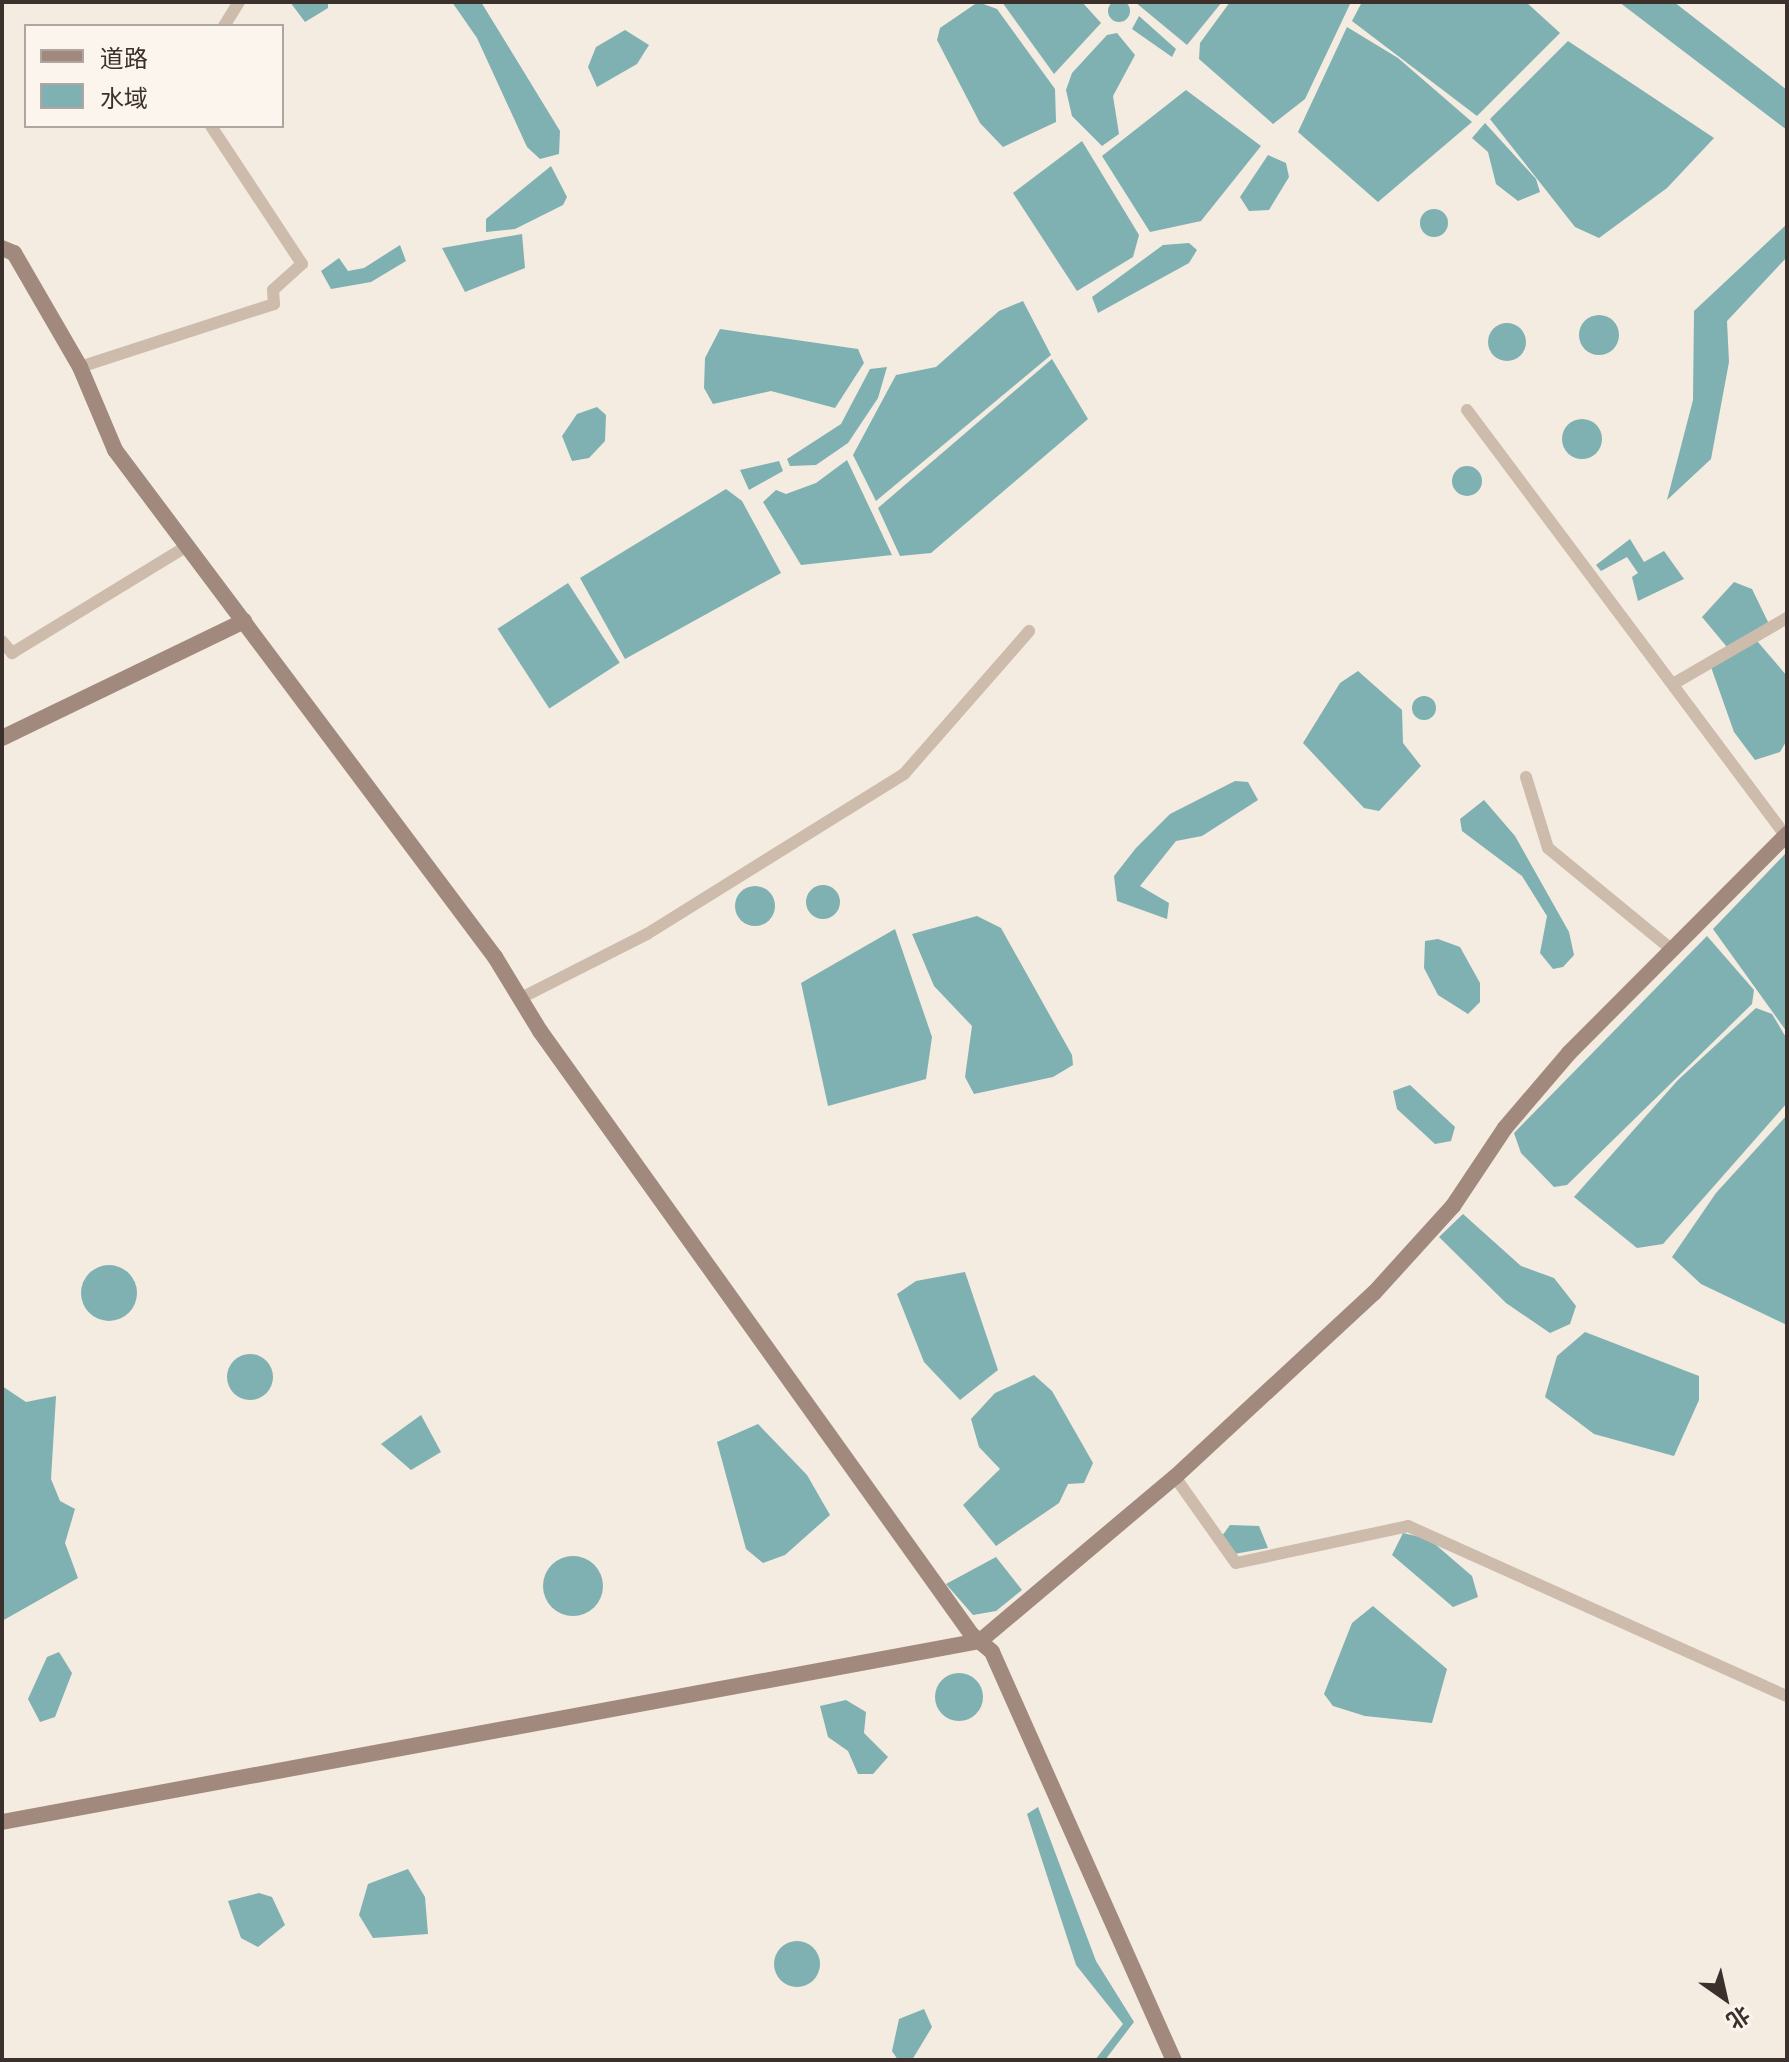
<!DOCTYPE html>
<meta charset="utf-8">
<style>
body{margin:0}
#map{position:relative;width:1789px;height:2062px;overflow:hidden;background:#f4ebe1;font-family:"Asap Condensed","Noto Sans SC",sans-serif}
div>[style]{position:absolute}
.water>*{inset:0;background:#7fb0b2;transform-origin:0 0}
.round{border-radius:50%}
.street>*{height:12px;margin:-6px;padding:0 6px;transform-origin:6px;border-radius:6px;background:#cdbbac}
.secondary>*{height:16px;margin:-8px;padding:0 8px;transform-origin:8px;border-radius:8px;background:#a18a7d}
span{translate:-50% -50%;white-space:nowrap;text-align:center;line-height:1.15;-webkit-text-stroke:6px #fbf5ee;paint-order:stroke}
.frame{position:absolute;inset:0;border:4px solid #3b302b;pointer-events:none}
.legend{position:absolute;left:24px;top:24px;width:260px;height:104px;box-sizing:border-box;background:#fbf5ee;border:2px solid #aea6a0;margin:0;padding:10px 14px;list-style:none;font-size:24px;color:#3b302b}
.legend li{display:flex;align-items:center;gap:16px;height:40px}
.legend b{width:40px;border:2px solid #aea6a0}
.north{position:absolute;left:1685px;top:1958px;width:80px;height:80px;-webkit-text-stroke:6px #fbf5ee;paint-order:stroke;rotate:146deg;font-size:22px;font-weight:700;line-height:32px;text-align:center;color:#3b302b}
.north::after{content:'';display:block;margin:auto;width:28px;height:36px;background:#3b302b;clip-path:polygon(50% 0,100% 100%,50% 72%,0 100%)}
</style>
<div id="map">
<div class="water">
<i class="round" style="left:1108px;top:0;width:22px;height:22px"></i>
<i style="clip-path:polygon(290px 2px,328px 2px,328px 8px,305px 22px)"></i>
<i style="clip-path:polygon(452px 2px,481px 2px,560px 131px,559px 154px,540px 159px,527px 147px,477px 38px)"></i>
<i style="clip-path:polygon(978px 2px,997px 9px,1055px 89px,1056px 122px,1003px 147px,980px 123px,937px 40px,940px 28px)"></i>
<i style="clip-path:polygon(1002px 2px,1082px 2px,1101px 23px,1054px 74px)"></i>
<i style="clip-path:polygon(1135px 2px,1222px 2px,1187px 45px)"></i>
<i style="clip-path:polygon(1230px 2px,1351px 2px,1305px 99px,1273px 124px,1199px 59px,1200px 43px)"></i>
<i style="clip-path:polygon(1362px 2px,1526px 2px,1560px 33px,1477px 116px,1352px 21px)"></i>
<i style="clip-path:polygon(1619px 2px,1674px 2px,1787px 90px,1787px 130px)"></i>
<i style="clip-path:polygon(1139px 16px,1176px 49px,1172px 57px,1132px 29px)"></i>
<i style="clip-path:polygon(1347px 27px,1398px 58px,1472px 122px,1378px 202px,1298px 132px)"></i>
<i style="clip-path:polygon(625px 30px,649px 45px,637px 64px,597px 87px,588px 67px,596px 47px)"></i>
<i style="clip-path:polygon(1117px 33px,1135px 55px,1113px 96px,1119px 134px,1102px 146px,1072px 116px,1066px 90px,1072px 73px,1107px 35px)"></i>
<i style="clip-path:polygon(1568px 41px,1714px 138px,1667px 188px,1599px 238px,1575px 227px,1490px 119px)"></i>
<i style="clip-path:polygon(1186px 90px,1261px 146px,1201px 221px,1150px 232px,1102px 156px)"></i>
<i style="clip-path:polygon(1485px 123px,1536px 179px,1540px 192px,1518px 201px,1496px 184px,1488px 152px,1472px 138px)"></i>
<i style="clip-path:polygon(1082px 141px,1139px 235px,1133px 257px,1077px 291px,1013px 193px)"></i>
<i style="clip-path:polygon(1268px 155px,1286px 163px,1289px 177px,1269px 210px,1249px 211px,1240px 197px)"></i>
<i style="clip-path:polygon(551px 166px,567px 197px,563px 205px,515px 229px,486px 232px,486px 219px)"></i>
<i class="round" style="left:1420px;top:209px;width:28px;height:28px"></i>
<i style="clip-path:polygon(1787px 224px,1787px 257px,1727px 321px,1729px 362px,1711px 459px,1667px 500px,1693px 400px,1694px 311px)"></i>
<i style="clip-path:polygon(522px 234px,525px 268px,465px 292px,442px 248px)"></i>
<i style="clip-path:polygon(1189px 243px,1197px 250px,1189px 263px,1098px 313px,1092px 297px,1110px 284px,1163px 245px)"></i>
<i style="clip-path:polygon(400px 245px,406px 261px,371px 282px,331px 289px,321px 271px,339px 258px,348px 271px,364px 268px)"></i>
<i style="clip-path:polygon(1023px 301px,1051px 355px,876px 501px,853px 455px,896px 375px,936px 367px,999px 311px)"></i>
<i class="round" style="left:1579px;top:315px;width:40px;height:40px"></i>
<i class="round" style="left:1488px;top:323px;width:38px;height:38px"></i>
<i style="clip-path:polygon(720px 329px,858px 349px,864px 363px,835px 408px,771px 391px,713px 404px,704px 388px,705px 358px)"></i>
<i style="clip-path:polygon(1052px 359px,1088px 419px,931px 553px,900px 556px,878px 508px)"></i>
<i style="clip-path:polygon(887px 367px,878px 398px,848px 443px,816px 465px,790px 466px,787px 459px,841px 424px,870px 369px)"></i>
<i style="clip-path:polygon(597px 407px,606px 415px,605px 441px,589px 458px,572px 461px,562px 436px,577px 414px)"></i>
<i class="round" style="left:1562px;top:419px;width:40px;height:40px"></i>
<i style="clip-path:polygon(847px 460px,892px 555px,801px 565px,763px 502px,776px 490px,786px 494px,816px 483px)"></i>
<i style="clip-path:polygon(779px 461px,783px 471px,749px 490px,740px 470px)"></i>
<i class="round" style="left:1452px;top:466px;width:30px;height:30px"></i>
<i style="clip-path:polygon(726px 489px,742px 501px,781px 573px,625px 659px,580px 578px)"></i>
<i style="clip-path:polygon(1630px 539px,1644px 562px,1664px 551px,1684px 579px,1638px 601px,1632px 577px,1638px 573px,1627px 557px,1601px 571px,1596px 565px)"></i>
<i style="clip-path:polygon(1734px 582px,1752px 589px,1769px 624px,1727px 647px,1702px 617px)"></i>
<i style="left:568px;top:583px;width:95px;height:84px;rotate:57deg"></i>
<i style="clip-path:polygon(1757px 641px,1787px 676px,1787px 740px,1780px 752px,1755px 760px,1734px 732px,1711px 667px)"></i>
<i style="clip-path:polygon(1358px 671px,1402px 710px,1403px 743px,1421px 766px,1379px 811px,1364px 808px,1303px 743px,1340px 683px)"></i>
<i class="round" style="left:1412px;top:696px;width:24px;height:24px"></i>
<i style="clip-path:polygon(1235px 781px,1248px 782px,1258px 800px,1202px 836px,1176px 841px,1140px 886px,1169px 903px,1167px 919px,1117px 901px,1114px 876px,1136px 848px,1170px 814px)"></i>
<i style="clip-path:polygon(1484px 800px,1515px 836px,1569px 932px,1574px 955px,1563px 967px,1553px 969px,1540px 953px,1547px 916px,1522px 876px,1462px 831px,1460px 819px)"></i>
<i style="clip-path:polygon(1787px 852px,1787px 1032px,1713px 929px)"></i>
<i class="round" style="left:806px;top:885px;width:34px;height:34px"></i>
<i class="round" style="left:735px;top:886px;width:40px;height:40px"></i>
<i style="clip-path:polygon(977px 916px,1001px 928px,1072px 1055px,1073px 1065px,1053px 1077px,974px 1094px,965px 1077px,972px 1026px,934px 986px,912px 934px)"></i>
<i style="clip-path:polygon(895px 929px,932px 1037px,926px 1079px,828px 1106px,801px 983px)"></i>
<i style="clip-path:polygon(1707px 936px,1754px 990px,1752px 1004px,1567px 1185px,1554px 1187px,1521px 1153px,1514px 1133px)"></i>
<i style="clip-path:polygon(1438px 939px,1460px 947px,1480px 983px,1480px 1002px,1468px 1014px,1438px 995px,1424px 968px,1425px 941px)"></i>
<i style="clip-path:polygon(1756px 1008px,1772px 1014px,1787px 1039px,1787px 1103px,1663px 1244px,1637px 1248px,1574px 1197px,1678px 1080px)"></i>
<i style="clip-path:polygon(1410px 1085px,1455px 1127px,1451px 1141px,1435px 1144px,1397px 1109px,1393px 1091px)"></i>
<i style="clip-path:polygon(1787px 1115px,1787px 1325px,1701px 1284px,1672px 1257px,1716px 1193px)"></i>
<i style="clip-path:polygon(1463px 1214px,1521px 1266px,1554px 1278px,1576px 1306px,1570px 1324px,1550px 1333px,1506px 1303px,1439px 1237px)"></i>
<i class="round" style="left:81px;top:1265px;width:56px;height:56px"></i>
<i style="clip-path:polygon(965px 1272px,998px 1370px,960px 1400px,924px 1362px,897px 1294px,916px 1281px)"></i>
<i style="clip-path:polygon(1585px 1332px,1699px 1376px,1699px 1400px,1674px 1456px,1594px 1434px,1545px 1397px,1557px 1356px)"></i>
<i class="round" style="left:227px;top:1354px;width:46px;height:46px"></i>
<i style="clip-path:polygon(1034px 1375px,1052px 1391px,1093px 1463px,1084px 1483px,1068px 1484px,1059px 1503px,996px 1546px,963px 1505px,1000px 1469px,979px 1447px,971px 1419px,995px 1393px)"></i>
<i style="clip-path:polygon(2px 1386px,26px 1402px,56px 1396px,51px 1479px,60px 1501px,75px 1509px,65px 1543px,78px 1578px,2px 1621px)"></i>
<i style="clip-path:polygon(421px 1415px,441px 1452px,411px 1470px,381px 1444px)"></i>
<i style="clip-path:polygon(758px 1424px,807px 1475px,830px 1515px,785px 1555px,763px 1563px,746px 1549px,717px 1442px)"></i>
<i style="clip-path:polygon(1230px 1525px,1259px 1526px,1268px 1548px,1234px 1554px,1222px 1536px)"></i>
<i style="clip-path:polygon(1403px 1533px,1429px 1539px,1472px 1576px,1478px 1597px,1453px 1607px,1392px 1555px)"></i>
<i class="round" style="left:543px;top:1556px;width:60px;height:60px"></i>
<i style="clip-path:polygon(996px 1557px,1022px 1590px,996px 1611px,973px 1615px,946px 1584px)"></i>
<i style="clip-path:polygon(1373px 1606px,1447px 1669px,1432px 1723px,1365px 1716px,1333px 1706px,1324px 1694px,1352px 1623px)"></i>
<i style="clip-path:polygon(59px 1652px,72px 1673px,55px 1717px,40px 1722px,28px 1699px,47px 1657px)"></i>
<i class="round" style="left:935px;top:1673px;width:48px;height:48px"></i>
<i style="clip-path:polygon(846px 1700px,866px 1712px,864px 1733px,888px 1757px,873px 1774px,858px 1774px,848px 1751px,828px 1737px,820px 1706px)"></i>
<i style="clip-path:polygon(1038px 1807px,1096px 1961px,1134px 2022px,1105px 2060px,1095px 2060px,1123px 2024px,1076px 1965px,1027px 1814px)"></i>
<i style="clip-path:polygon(408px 1869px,425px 1897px,428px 1934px,373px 1938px,359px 1915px,368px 1884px)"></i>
<i style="clip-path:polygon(259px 1893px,272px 1897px,285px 1925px,258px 1947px,241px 1938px,228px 1901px)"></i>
<i class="round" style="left:774px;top:1941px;width:46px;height:46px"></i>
<i style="clip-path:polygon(924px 2009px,932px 2027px,912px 2060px,898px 2060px,892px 2051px,899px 2019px)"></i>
</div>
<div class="street">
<i style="left:224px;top:26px;width:28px;rotate:-58deg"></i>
<i style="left:80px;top:367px;width:204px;rotate:-18deg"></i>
<i style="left:274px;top:304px;width:14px;rotate:-94deg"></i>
<i style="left:273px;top:290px;width:39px;rotate:-42deg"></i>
<i style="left:302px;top:264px;width:165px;rotate:-123.4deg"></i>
<i style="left:1467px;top:410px;width:531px;rotate:53.19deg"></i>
<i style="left:2px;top:641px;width:16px;rotate:50deg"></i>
<i style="left:12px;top:653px;width:205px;rotate:-31.4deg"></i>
<i style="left:1673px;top:684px;width:132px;rotate:-30.1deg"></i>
<i style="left:1526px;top:777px;width:74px;rotate:72.8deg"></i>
<i style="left:1548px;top:848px;width:161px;rotate:39.4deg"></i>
<i style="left:521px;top:998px;width:141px;rotate:-26.9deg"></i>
<i style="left:647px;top:934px;width:303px;rotate:-31.9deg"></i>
<i style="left:904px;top:774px;width:190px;rotate:-48.8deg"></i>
<i style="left:1175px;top:1477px;width:105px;rotate:54.7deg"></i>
<i style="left:1236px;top:1563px;width:176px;rotate:-12.1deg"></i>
<i style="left:1408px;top:1526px;width:415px;rotate:24.2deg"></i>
</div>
<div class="secondary">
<i style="left:2px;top:248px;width:13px;rotate:23deg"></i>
<i style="left:14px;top:253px;width:132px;rotate:59.9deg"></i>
<i style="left:80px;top:367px;width:90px;rotate:67.1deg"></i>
<i style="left:115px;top:450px;width:634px;rotate:53.15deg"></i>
<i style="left:495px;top:957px;width:87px;rotate:58.7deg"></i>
<i style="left:540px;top:1031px;width:743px;rotate:54.43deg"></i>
<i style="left:972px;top:1635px;width:26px;rotate:40deg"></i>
<i style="left:992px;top:1652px;width:447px;rotate:66deg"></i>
<i style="left:2px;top:738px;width:269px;rotate:-25.8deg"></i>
<i style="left:2px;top:1822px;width:995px;rotate:-10.49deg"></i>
<i style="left:980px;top:1641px;width:255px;rotate:-40.1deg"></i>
<i style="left:1175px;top:1477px;width:271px;rotate:-42.8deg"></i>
<i style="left:1374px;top:1293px;width:118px;rotate:-47.8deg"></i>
<i style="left:1453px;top:1206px;width:94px;rotate:-56.3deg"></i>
<i style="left:1505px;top:1128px;width:99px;rotate:-49.5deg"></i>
<i style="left:1569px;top:1053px;width:309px;rotate:-45.1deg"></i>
</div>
<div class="frame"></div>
<ul class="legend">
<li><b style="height:10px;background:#a18a7d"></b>道路</li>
<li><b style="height:22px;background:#7fb0b2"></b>水域</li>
</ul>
<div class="north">北</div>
</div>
